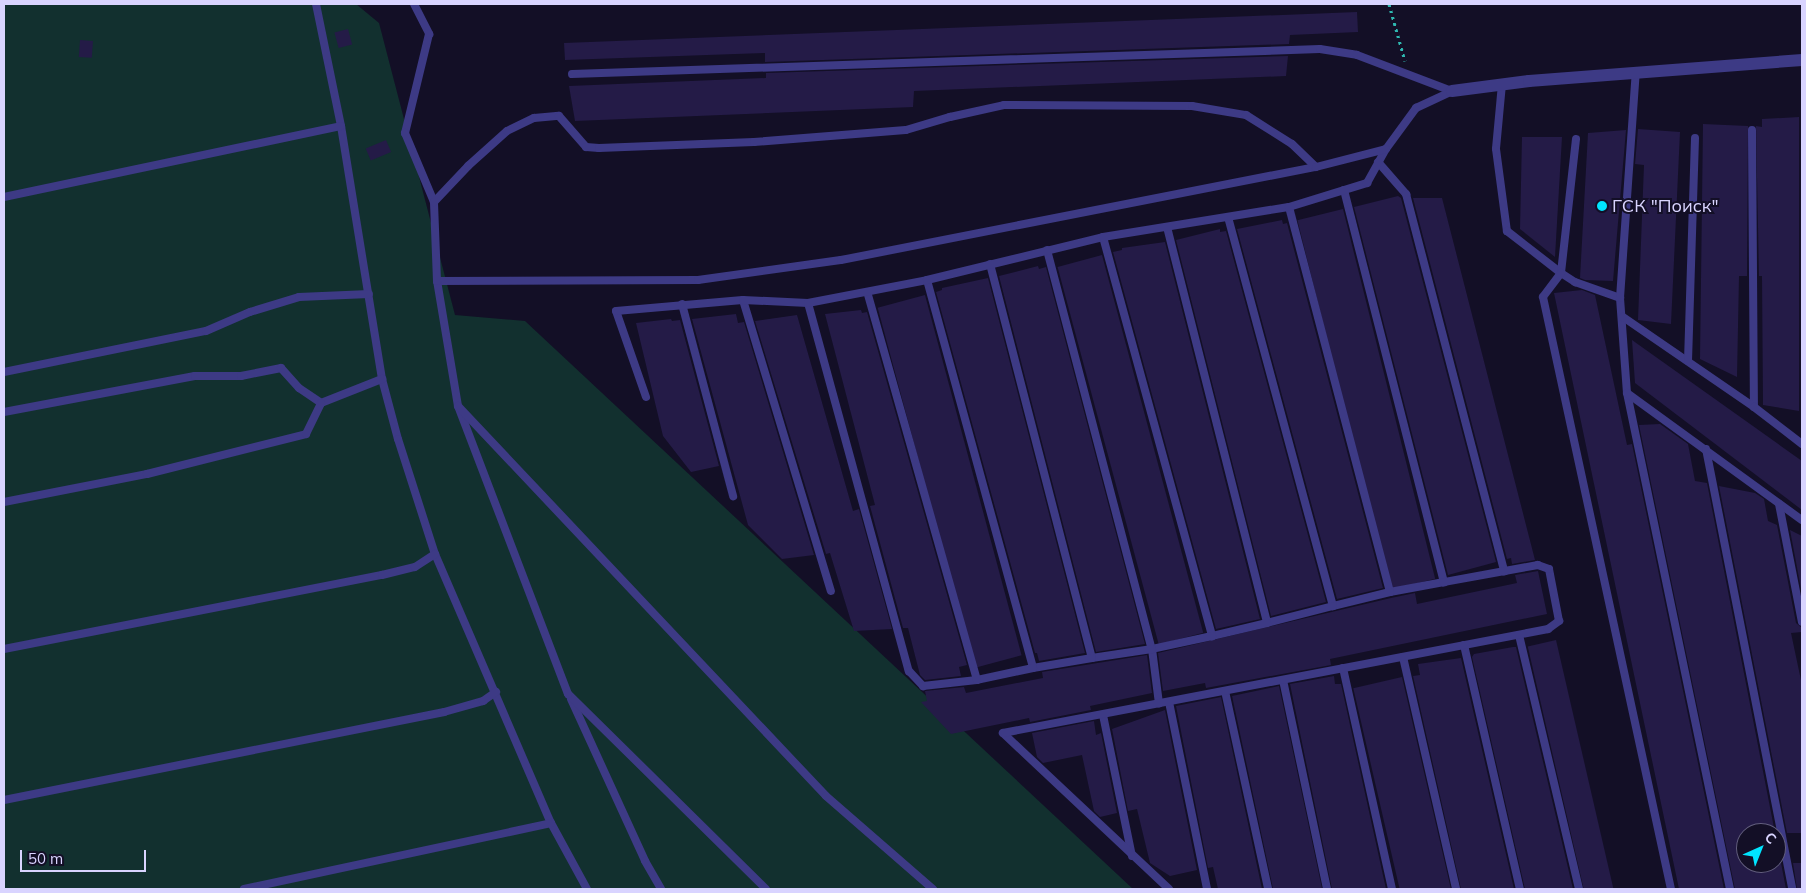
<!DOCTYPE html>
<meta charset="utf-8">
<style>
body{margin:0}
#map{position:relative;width:1806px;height:893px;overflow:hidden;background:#130f26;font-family:Mulish,sans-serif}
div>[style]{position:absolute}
.green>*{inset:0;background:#12302f}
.building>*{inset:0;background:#241b47;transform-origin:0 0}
.path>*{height:3px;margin-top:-1.5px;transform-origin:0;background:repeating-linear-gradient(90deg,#2fb8b0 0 2.5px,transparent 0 6.5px)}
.lane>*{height:8px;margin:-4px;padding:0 4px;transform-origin:4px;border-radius:4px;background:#3d3a85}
.street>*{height:12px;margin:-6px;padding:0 6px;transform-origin:6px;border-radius:6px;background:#3d3a85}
.dots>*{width:14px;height:14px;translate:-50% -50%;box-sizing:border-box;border:2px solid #130f26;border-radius:50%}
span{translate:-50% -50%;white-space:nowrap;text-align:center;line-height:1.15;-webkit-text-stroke:4px #130f26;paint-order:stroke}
.poi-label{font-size:18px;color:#d9d4ff}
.left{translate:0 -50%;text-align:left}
.frame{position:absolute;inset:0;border:5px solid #d9d4ff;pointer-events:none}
.north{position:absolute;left:1736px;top:823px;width:50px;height:50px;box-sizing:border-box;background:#130f26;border:1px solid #625e7d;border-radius:50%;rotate:44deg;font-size:14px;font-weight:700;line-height:20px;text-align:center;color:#d9d4ff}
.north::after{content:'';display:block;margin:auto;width:18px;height:22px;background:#00e5ff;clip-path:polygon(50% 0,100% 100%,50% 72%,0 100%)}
.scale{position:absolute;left:20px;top:850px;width:126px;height:22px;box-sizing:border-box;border:2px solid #d9d4ff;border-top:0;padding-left:6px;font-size:15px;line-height:18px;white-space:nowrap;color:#d9d4ff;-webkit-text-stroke:4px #130f26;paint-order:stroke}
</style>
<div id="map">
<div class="green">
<i style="clip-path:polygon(4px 4px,356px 4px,379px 23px,455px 315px,525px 321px,1133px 889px,4px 889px)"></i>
</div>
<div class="building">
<i style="clip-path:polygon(1357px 12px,1358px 32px,1290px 35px,1289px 44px,765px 62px,765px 53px,565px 60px,564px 43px)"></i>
<i style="left:348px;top:29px;width:16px;height:14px;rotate:75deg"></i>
<i style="left:80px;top:40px;width:13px;height:17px;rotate:4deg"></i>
<i style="clip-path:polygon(1288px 56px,1286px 76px,914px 91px,913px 107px,575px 121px,569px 86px,766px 78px,766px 73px)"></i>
<i style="clip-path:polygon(1799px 117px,1799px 411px,1763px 405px,1762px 276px,1759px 276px,1756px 126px,1762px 127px,1762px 119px)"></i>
<i style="clip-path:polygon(1703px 124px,1748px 126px,1747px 276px,1739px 276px,1737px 377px,1700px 359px)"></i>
<i style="clip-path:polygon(1638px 129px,1680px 132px,1671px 324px,1638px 320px,1644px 165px,1635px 164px)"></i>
<i style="clip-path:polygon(1626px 130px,1613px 281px,1585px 280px,1580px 278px,1588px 133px)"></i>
<i style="clip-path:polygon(1522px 137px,1562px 137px,1555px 257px,1520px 229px)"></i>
<i style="left:386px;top:140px;width:13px;height:22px;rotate:67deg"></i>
<i style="clip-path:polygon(1398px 196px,1401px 198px,1496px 562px,1448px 575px,1354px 207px)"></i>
<i style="clip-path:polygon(1413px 198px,1442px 198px,1535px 560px,1512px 564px,1511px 558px,1507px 559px)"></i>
<i style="left:1343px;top:209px;width:381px;height:47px;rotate:76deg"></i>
<i style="clip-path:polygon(1282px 220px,1283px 224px,1287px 223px,1383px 588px,1337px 599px,1237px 229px)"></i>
<i style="clip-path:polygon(1220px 229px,1220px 232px,1226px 231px,1326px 602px,1271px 616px,1176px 240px)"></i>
<i style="clip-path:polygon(1165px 242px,1260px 619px,1216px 629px,1113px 252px,1122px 250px,1122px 248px)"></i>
<i style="left:1102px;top:255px;width:391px;height:46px;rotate:75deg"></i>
<i style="clip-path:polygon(1038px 266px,1039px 269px,1046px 267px,1145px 644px,1096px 652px,999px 276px)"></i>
<i style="clip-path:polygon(988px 278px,1085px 653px,1039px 661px,1037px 653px,1035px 653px,936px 292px,942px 290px,942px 288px)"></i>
<i style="clip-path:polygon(1582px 290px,1595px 295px,1627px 445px,1632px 444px,1724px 889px,1679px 889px,1554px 293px)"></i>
<i style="left:925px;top:295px;width:373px;height:49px;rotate:75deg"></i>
<i style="clip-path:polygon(861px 310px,862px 313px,867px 312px,967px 665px,959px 667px,961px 676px,925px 680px,920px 675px,908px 628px,903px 628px,870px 506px,875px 505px,825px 314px)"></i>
<i style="clip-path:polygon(736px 314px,738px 323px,744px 322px,814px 555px,782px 559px,748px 525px,692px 319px)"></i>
<i style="clip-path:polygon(797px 315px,853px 511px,859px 509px,892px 629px,854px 631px,830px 553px,826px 554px,755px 321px)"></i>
<i style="clip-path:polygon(671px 319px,672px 321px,680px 320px,719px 466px,691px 472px,663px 436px,636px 323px)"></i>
<i style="clip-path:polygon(1632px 340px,1802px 461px,1802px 510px,1635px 383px)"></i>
<i style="clip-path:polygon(1660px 424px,1688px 444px,1695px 481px,1707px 483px,1775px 833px,1746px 833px,1746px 863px,1781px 863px,1786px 889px,1735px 889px,1639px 425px)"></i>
<i style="clip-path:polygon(1719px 486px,1755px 493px,1764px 499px,1768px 521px,1777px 525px,1796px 623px,1802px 628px,1802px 632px,1791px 633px,1802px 685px,1802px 833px,1787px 833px)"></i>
<i style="clip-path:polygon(1790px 530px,1802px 536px,1802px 594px)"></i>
<i style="clip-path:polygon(1538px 571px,1547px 614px,1330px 659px,1331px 665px,1206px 688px,1205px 683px,1163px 691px,1158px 653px,1391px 598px,1415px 593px,1417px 604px,1517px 583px,1515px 575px)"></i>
<i style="left:1556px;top:640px;width:256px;height:29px;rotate:77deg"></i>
<i style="clip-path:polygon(1513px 647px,1516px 647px,1573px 889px,1525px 889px,1472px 657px,1474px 654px)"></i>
<i style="clip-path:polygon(1147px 655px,1152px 693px,1090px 706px,1091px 710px,1030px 722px,1029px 718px,951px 734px,921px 702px,927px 701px,925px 691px,964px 687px,966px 693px,1043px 678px,1042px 672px)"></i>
<i style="clip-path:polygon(1461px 658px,1514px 889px,1461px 889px,1413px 676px,1420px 675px,1418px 664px)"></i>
<i style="clip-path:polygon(1334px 676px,1335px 684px,1341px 684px,1386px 889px,1332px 889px,1290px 684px)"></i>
<i style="left:1402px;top:677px;width:217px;height:50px;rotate:77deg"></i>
<i style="left:1279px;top:686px;width:207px;height:48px;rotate:78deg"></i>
<i style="clip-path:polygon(1221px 697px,1262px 889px,1218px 889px,1213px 867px,1208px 868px,1176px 706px)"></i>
<i style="clip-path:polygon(1165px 710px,1197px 870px,1170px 876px,1150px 863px,1137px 809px,1128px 811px,1112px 729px)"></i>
<i style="clip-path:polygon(1094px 721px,1096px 735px,1101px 733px,1117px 813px,1100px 817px,1094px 811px,1082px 755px,1043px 763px,1037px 757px,1032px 733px)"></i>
<i style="clip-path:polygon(1793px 863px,1802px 863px,1802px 889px,1797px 889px)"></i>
</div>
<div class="path">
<i style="left:1389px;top:4px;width:59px;rotate:74.3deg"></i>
</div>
<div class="lane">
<i style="left:316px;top:4px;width:125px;rotate:78.4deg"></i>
<i style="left:341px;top:126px;width:256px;rotate:80.8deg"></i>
<i style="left:382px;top:379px;width:62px;rotate:75.1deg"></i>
<i style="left:398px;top:439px;width:121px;rotate:72.2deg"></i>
<i style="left:435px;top:554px;width:293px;rotate:66.7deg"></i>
<i style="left:551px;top:823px;width:75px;rotate:61.4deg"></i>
<i style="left:414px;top:4px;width:34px;rotate:63deg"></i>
<i style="left:429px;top:34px;width:102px;rotate:103.6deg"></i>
<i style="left:405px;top:133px;width:75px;rotate:67.2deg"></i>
<i style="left:572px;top:74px;width:748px;rotate:-1.91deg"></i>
<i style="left:1320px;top:49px;width:37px;rotate:9deg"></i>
<i style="left:1357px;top:55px;width:102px;rotate:20.8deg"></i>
<i style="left:1502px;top:84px;width:65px;rotate:95.3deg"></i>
<i style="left:1496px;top:149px;width:83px;rotate:82.4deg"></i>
<i style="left:1507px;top:231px;width:68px;rotate:37.9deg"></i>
<i style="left:1561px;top:273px;width:17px;rotate:33deg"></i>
<i style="left:1575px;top:282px;width:48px;rotate:19.6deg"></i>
<i style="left:1620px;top:298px;width:95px;rotate:85.8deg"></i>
<i style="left:1627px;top:393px;width:507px;rotate:78.27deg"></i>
<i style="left:1752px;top:130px;width:277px;rotate:89.6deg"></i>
<i style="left:1576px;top:139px;width:135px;rotate:96.4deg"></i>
<i style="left:1561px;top:273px;width:30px;rotate:127deg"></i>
<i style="left:1543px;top:297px;width:606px;rotate:77.8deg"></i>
<i style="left:1378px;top:162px;width:43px;rotate:48.8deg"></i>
<i style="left:1406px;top:194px;width:390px;rotate:75.4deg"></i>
<i style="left:1344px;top:190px;width:405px;rotate:75.7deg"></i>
<i style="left:1444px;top:582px;width:55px;rotate:169.5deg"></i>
<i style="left:4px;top:197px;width:344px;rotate:-11.9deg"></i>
<i style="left:1289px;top:207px;width:398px;rotate:75.3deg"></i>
<i style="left:1390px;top:592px;width:59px;rotate:166.2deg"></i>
<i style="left:1228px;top:217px;width:403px;rotate:74.9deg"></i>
<i style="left:1333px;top:606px;width:68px;rotate:165.6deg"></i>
<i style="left:1167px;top:227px;width:408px;rotate:75.8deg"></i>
<i style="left:1267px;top:623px;width:57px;rotate:166.7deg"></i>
<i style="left:1103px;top:237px;width:414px;rotate:74.7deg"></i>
<i style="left:1212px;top:636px;width:61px;rotate:167.8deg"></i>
<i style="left:1152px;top:649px;width:55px;rotate:82.7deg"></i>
<i style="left:1047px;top:250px;width:413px;rotate:75.3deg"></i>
<i style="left:1152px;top:649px;width:61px;rotate:171.5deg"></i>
<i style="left:990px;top:264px;width:407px;rotate:75.5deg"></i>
<i style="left:1092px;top:658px;width:60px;rotate:170.4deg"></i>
<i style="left:927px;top:280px;width:402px;rotate:74.7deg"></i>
<i style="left:1033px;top:668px;width:57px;rotate:167.9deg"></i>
<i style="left:437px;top:281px;width:261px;rotate:-0.2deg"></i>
<i style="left:698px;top:280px;width:144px;rotate:-8deg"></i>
<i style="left:841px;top:260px;width:484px;rotate:-11.1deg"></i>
<i style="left:1620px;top:298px;width:227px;rotate:-86deg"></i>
<i style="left:743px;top:300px;width:304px;rotate:73.2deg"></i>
<i style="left:808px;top:303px;width:382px;rotate:74.7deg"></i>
<i style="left:909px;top:671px;width:21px;rotate:47deg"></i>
<i style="left:923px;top:686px;width:54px;rotate:-6.3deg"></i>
<i style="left:977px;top:680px;width:403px;rotate:-105.8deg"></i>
<i style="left:682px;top:304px;width:199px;rotate:75.1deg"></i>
<i style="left:1623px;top:317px;width:159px;rotate:34.5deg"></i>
<i style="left:1754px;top:407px;width:61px;rotate:37.6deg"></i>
<i style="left:1688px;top:361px;width:223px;rotate:-88.2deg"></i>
<i style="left:4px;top:372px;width:206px;rotate:-11.5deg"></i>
<i style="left:206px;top:331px;width:48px;rotate:-23.4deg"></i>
<i style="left:250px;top:312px;width:51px;rotate:-17deg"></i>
<i style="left:299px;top:297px;width:70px;rotate:-2.5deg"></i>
<i style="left:1627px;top:393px;width:216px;rotate:36deg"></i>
<i style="left:646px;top:397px;width:91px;rotate:-109.2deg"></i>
<i style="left:616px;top:311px;width:127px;rotate:-5deg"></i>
<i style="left:743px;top:300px;width:65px;rotate:2.6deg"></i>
<i style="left:808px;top:303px;width:121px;rotate:-10.9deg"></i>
<i style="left:927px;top:280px;width:181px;rotate:-13.7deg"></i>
<i style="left:1103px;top:237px;width:188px;rotate:-9.2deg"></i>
<i style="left:1289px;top:207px;width:82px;rotate:-17.1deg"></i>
<i style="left:1367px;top:183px;width:39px;rotate:-61deg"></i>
<i style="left:1386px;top:149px;width:51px;rotate:-53.8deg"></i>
<i style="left:1416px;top:108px;width:40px;rotate:-25deg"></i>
<i style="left:458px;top:406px;width:127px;rotate:-99.5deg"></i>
<i style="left:437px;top:281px;width:79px;rotate:-92.2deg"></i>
<i style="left:434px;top:202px;width:50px;rotate:-46.6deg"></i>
<i style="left:468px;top:166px;width:52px;rotate:-41.9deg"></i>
<i style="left:507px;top:131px;width:30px;rotate:-26deg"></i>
<i style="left:534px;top:118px;width:25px;rotate:-5deg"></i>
<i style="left:559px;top:116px;width:41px;rotate:48.9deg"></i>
<i style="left:586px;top:147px;width:13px;rotate:4deg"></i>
<i style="left:599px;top:148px;width:155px;rotate:-2.2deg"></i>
<i style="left:754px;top:142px;width:152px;rotate:-4.5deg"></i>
<i style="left:906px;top:130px;width:46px;rotate:-16.5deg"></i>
<i style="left:950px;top:117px;width:55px;rotate:-12.5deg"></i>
<i style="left:1004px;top:105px;width:188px;rotate:0.3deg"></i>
<i style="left:1192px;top:106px;width:55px;rotate:9.5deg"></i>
<i style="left:1246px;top:115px;width:54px;rotate:32.2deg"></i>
<i style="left:1292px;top:144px;width:33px;rotate:44deg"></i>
<i style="left:1316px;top:167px;width:72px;rotate:-14.4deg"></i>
<i style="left:4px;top:412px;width:194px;rotate:-10.7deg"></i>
<i style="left:195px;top:376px;width:46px"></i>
<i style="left:241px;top:376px;width:41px;rotate:-11.3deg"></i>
<i style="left:281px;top:368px;width:27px;rotate:48deg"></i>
<i style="left:299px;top:388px;width:27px;rotate:34deg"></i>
<i style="left:321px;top:403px;width:66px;rotate:-21.5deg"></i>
<i style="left:1706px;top:449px;width:448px;rotate:78.9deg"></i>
<i style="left:4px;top:502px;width:146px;rotate:-11.1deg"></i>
<i style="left:147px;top:474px;width:164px;rotate:-14.1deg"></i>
<i style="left:306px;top:434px;width:34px;rotate:-64deg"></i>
<i style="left:1779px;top:504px;width:120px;rotate:79deg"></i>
<i style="left:1519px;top:635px;width:261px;rotate:76.7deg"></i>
<i style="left:1464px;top:645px;width:250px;rotate:77.1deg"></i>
<i style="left:4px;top:649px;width:385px;rotate:-11.1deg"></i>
<i style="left:382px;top:575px;width:34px;rotate:-14deg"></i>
<i style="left:415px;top:567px;width:24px;rotate:-33deg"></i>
<i style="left:1403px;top:657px;width:238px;rotate:77.1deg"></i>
<i style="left:1343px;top:668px;width:226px;rotate:77.5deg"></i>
<i style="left:1283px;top:680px;width:214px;rotate:78.1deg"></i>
<i style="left:1225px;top:691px;width:203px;rotate:77.7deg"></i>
<i style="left:571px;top:699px;width:178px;rotate:65.4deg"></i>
<i style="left:645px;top:861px;width:32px;rotate:60deg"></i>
<i style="left:1169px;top:702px;width:191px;rotate:78.5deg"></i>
<i style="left:1103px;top:715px;width:144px;rotate:78.4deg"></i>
<i style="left:4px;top:800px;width:449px;rotate:-11.3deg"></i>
<i style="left:444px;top:712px;width:41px;rotate:-15.8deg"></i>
<i style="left:483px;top:701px;width:16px;rotate:-35deg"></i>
<i style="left:244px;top:889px;width:314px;rotate:-12.1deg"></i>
<i style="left:766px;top:889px;width:278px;rotate:-135.4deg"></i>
<i style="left:568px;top:694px;width:308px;rotate:-110.9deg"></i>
<i style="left:458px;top:406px;width:536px;rotate:46.66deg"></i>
<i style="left:826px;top:796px;width:142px;rotate:41deg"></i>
<i style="left:1169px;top:889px;width:228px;rotate:-136.8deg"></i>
<i style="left:1003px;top:733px;width:555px;rotate:-10.8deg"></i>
<i style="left:1548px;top:629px;width:14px;rotate:-36deg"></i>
<i style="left:1559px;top:621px;width:53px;rotate:-100.9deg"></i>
<i style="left:1549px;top:569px;width:12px;rotate:-160deg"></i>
<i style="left:1538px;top:565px;width:96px;rotate:169.7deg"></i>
</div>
<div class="street">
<i style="left:1452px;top:91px;width:78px;rotate:-7.4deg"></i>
<i style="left:1529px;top:81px;width:274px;rotate:-4.4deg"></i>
</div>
<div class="dots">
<i style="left:1602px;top:206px;background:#00e5ff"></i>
</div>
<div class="poi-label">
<span class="left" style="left:1612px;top:206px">ГСК "Поиск"</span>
</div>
<div class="frame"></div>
<div class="north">С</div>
<div class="scale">50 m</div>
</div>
